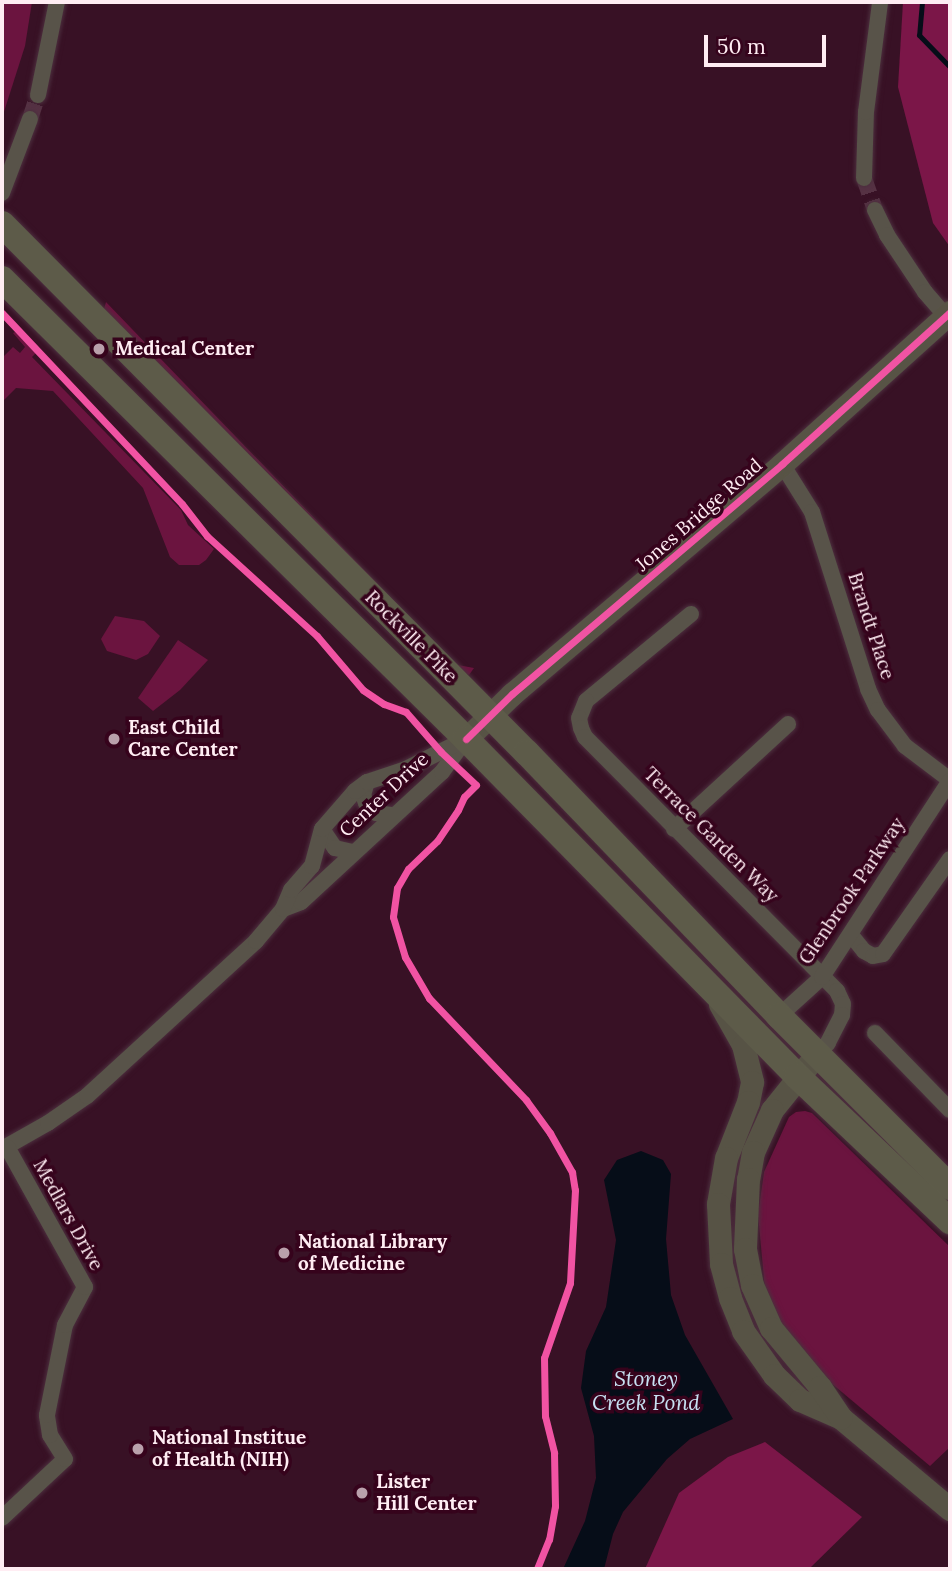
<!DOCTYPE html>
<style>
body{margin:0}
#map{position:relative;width:952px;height:1571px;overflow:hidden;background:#381125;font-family:Lora,serif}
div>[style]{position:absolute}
.green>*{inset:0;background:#6b143f}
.forest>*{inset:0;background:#7b1648}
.water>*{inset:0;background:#060d18}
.stream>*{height:5px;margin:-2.5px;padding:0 2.5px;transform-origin:2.5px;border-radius:2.5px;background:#060d18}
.street-tunnel>*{height:16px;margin-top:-8px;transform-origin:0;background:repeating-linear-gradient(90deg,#563244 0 16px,transparent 0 24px)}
.roads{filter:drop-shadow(0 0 2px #4c2f3e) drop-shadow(0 0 2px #4c2f3e)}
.street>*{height:16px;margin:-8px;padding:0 8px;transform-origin:8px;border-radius:8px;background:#585349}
.secondary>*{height:23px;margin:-11.5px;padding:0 11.5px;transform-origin:11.5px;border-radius:11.5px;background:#575345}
.primary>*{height:26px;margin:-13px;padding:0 13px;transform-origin:13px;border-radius:13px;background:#5d5b49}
.cycleway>*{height:7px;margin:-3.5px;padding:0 3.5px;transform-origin:3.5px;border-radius:3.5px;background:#f153a3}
.dots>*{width:19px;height:19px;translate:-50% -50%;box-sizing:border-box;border:4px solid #36031c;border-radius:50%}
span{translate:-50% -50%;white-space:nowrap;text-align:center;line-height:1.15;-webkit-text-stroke:7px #36031c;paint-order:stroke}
.poi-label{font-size:19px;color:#ffedf3;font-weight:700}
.left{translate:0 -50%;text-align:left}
.street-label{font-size:19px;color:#ffedf3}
.water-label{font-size:21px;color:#c7e1f2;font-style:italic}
.frame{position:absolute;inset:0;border:4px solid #ffedf3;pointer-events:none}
.scale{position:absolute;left:704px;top:35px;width:122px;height:32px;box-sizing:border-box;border:4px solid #ffedf3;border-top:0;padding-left:9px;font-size:21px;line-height:24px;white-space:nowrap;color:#ffedf3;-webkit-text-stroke:5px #36031c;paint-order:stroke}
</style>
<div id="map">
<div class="green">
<i style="clip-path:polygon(2px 2px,32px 2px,25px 46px,2px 118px)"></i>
<i style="clip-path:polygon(106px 302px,452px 661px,458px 665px,474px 668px,469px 675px,457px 668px,104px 309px)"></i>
<i style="clip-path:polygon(15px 332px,36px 353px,32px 357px,181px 510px,188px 525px,214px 549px,206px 560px,199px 565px,179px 565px,170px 557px,143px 488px,53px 391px,16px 388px,2px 402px,2px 358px,13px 347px,20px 353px,25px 347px,13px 333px)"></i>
<i style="clip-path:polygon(115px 616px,144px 621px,160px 636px,148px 654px,136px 660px,107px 651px,101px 639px)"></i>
<i style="clip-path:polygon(178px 640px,208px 660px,180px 690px,153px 711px,138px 698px)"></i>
<i style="clip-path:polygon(805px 1111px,812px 1113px,950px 1247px,950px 1447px,930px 1466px,812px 1367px,778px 1319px,765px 1290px,758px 1214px,764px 1172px,789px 1117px,796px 1112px)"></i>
</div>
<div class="forest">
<i style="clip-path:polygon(903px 2px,950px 2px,950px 247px,933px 223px,898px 87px)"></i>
<i style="clip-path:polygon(765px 1442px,862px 1517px,809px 1569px,645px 1569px,679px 1493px,728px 1457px)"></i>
</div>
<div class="water">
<i style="clip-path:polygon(641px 1151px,663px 1160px,671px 1174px,666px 1239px,671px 1295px,685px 1335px,733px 1419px,690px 1439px,667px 1459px,623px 1512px,613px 1534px,604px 1569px,563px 1569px,585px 1521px,596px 1478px,594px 1436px,581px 1388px,586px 1351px,606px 1307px,616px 1240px,604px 1180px,617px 1160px)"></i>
</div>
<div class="stream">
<i style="left:922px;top:2px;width:33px;rotate:95deg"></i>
<i style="left:919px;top:35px;width:45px;rotate:45.9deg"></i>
</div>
<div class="street-tunnel">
<i style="left:30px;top:119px;width:25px;rotate:-72deg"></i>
<i style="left:864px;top:178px;width:34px;rotate:71deg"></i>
</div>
<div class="roads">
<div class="street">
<i style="left:38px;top:95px;width:95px;rotate:-78.5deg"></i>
<i style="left:864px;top:178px;width:66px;rotate:-88.3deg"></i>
<i style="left:866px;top:112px;width:111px;rotate:-82.7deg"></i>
<i style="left:2px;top:193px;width:79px;rotate:-69.3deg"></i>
<i style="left:875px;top:210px;width:28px;rotate:64deg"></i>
<i style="left:887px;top:235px;width:69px;rotate:56.3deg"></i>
<i style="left:925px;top:292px;width:38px;rotate:49deg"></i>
<i style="left:782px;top:464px;width:57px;rotate:58deg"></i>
<i style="left:812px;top:512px;width:186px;rotate:72.4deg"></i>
<i style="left:868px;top:689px;width:23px;rotate:65deg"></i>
<i style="left:878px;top:710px;width:45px;rotate:53.1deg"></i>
<i style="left:905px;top:746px;width:56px;rotate:37.1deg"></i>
<i style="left:691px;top:614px;width:136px;rotate:140.4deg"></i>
<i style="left:586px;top:701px;width:18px;rotate:112deg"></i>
<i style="left:579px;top:718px;width:10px;rotate:79deg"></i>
<i style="left:581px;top:728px;width:10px;rotate:66deg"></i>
<i style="left:585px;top:737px;width:358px;rotate:45.2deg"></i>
<i style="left:837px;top:991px;width:14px;rotate:65deg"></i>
<i style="left:843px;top:1004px;width:11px;rotate:95deg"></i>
<i style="left:842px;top:1015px;width:31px;rotate:117deg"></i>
<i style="left:828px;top:1043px;width:16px;rotate:135deg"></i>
<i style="left:367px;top:782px;width:14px;rotate:107deg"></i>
<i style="left:363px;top:795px;width:9px;rotate:69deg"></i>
<i style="left:366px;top:803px;width:14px;rotate:45deg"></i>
<i style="left:376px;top:813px;width:17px;rotate:7deg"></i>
<i style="left:322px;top:829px;width:23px;rotate:56deg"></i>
<i style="left:335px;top:848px;width:17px;rotate:13deg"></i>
<i style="left:674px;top:829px;width:155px;rotate:-42.6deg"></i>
<i style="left:283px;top:909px;width:19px;rotate:-21deg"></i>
<i style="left:301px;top:902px;width:192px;rotate:-42.7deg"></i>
<i style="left:442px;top:772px;width:34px;rotate:-54deg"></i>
<i style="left:851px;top:935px;width:21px;rotate:51deg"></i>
<i style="left:864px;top:951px;width:10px;rotate:29deg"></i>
<i style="left:873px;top:956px;width:10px;rotate:-11deg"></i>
<i style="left:883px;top:954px;width:116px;rotate:-54.8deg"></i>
<i style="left:779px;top:1016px;width:58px;rotate:-42.2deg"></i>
<i style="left:822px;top:977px;width:234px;rotate:-56.9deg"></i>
<i style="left:875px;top:1033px;width:107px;rotate:45.8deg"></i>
<i style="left:2px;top:1149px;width:53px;rotate:-29.5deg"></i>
<i style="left:48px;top:1123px;width:47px;rotate:-34.7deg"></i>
<i style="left:87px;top:1096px;width:229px;rotate:-42.5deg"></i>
<i style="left:256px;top:941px;width:42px;rotate:-49.8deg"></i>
<i style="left:283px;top:909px;width:21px;rotate:-67deg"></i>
<i style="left:291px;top:890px;width:32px;rotate:-49deg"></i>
<i style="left:312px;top:866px;width:38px;rotate:-75deg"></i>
<i style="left:322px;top:829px;width:50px;rotate:-49deg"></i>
<i style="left:355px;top:791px;width:15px;rotate:-37deg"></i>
<i style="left:367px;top:782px;width:41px;rotate:-18.4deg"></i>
<i style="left:406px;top:769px;width:67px;rotate:-26.6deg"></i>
<i style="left:2px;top:1518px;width:86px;rotate:-43.1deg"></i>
<i style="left:65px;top:1459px;width:28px;rotate:-122deg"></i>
<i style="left:50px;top:1435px;width:20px;rotate:-99deg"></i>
<i style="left:47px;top:1415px;width:92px;rotate:-78.7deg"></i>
<i style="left:65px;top:1325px;width:43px;rotate:-62.2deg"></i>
<i style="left:85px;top:1287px;width:160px;rotate:-119.1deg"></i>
</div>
<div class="secondary">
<i style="left:466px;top:739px;width:64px;rotate:-44.4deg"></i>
<i style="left:512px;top:694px;width:355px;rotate:-40.4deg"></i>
<i style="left:782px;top:464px;width:227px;rotate:-42.1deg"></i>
<i style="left:720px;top:1004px;width:47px;rotate:60.7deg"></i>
<i style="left:743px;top:1045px;width:38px;rotate:76deg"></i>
<i style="left:752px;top:1082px;width:20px;rotate:101deg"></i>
<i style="left:748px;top:1102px;width:60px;rotate:111.4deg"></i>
<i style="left:726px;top:1158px;width:47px;rotate:99.9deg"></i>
<i style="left:718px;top:1204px;width:60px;rotate:87.1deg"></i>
<i style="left:721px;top:1264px;width:35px;rotate:75deg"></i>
<i style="left:730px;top:1298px;width:35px;rotate:68deg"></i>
<i style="left:743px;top:1331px;width:54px;rotate:54.8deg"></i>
<i style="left:774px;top:1375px;width:36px;rotate:44deg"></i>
<i style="left:800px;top:1400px;width:45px;rotate:23.7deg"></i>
<i style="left:841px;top:1418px;width:142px;rotate:39.9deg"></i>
<i style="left:817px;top:1054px;width:72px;rotate:128.8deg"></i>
<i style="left:772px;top:1110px;width:46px;rotate:114.3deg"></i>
<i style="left:753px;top:1152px;width:27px;rotate:100deg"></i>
<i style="left:748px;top:1179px;width:70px;rotate:92.5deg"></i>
<i style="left:745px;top:1249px;width:37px;rotate:79deg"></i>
<i style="left:752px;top:1285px;width:47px;rotate:66.2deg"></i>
<i style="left:771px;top:1328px;width:77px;rotate:50.3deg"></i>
<i style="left:820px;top:1387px;width:37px;rotate:56deg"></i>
</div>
<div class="primary">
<i style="left:2px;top:224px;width:745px;rotate:45.22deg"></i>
<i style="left:527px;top:753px;width:364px;rotate:46.2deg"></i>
<i style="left:779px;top:1016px;width:242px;rotate:45deg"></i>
<i style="left:2px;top:279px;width:653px;rotate:44.75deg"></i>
<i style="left:466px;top:739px;width:472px;rotate:45.5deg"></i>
<i style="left:797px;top:1076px;width:211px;rotate:43.5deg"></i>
</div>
</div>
<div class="cycleway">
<i style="left:2px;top:313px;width:262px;rotate:46.7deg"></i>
<i style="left:182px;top:504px;width:41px;rotate:52deg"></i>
<i style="left:207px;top:536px;width:149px;rotate:42.3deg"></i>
<i style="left:317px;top:636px;width:71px;rotate:49.6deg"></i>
<i style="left:363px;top:690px;width:25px;rotate:34deg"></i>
<i style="left:384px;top:704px;width:23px;rotate:20deg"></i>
<i style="left:406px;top:712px;width:53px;rotate:48.8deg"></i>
<i style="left:441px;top:752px;width:48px;rotate:43.3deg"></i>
<i style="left:476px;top:785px;width:17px;rotate:135deg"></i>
<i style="left:464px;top:797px;width:14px;rotate:115deg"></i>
<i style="left:458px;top:810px;width:37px;rotate:124deg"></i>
<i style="left:437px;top:841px;width:40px;rotate:136deg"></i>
<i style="left:408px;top:869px;width:22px;rotate:120deg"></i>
<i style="left:397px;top:888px;width:29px;rotate:98deg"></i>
<i style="left:393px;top:917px;width:42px;rotate:73.3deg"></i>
<i style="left:405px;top:957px;width:48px;rotate:59.7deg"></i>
<i style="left:429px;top:998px;width:141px;rotate:46.4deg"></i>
<i style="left:526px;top:1100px;width:41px;rotate:54deg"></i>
<i style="left:550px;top:1133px;width:45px;rotate:60.6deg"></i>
<i style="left:572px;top:1172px;width:18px;rotate:81deg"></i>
<i style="left:575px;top:1190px;width:93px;rotate:93.1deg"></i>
<i style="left:570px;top:1283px;width:79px;rotate:109.1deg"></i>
<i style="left:544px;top:1358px;width:58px;rotate:89deg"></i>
<i style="left:545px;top:1416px;width:38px;rotate:76deg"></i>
<i style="left:554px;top:1453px;width:53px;rotate:88.9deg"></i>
<i style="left:555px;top:1506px;width:34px;rotate:100deg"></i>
<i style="left:549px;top:1539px;width:32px;rotate:112deg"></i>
<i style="left:466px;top:739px;width:64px;rotate:-44.4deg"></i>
<i style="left:512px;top:694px;width:355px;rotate:-40.4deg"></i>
<i style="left:782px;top:464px;width:227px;rotate:-42.1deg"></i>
</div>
<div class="dots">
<i style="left:99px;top:349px;background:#b9a0ab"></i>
<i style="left:114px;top:739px;background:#b9a0ab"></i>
<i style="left:284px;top:1253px;background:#b9a0ab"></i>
<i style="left:138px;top:1449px;background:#b9a0ab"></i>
<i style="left:362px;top:1493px;background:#b9a0ab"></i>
</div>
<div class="poi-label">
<span class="left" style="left:115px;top:349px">Medical Center</span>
<span class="left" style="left:128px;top:739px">East Child<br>Care Center</span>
<span class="left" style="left:298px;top:1253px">National Library<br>of Medicine</span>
<span class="left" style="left:152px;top:1449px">National Institue<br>of Health (NIH)</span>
<span class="left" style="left:376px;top:1493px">Lister<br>Hill Center</span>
</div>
<div class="street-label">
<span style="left:699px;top:515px;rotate:-41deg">Jones Bridge Road</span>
<span style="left:871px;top:626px;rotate:72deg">Brandt Place</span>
<span style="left:411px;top:637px;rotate:45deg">Rockville Pike</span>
<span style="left:384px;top:795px;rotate:-43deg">Center Drive</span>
<span style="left:711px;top:835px;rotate:45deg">Terrace Garden Way</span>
<span style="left:852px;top:891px;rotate:-56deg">Glenbrook Parkway</span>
<span style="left:68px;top:1215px;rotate:61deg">Medlars Drive</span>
</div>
<div class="water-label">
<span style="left:646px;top:1391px">Stoney<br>Creek Pond</span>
</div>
<div class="frame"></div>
<div class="scale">50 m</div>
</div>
